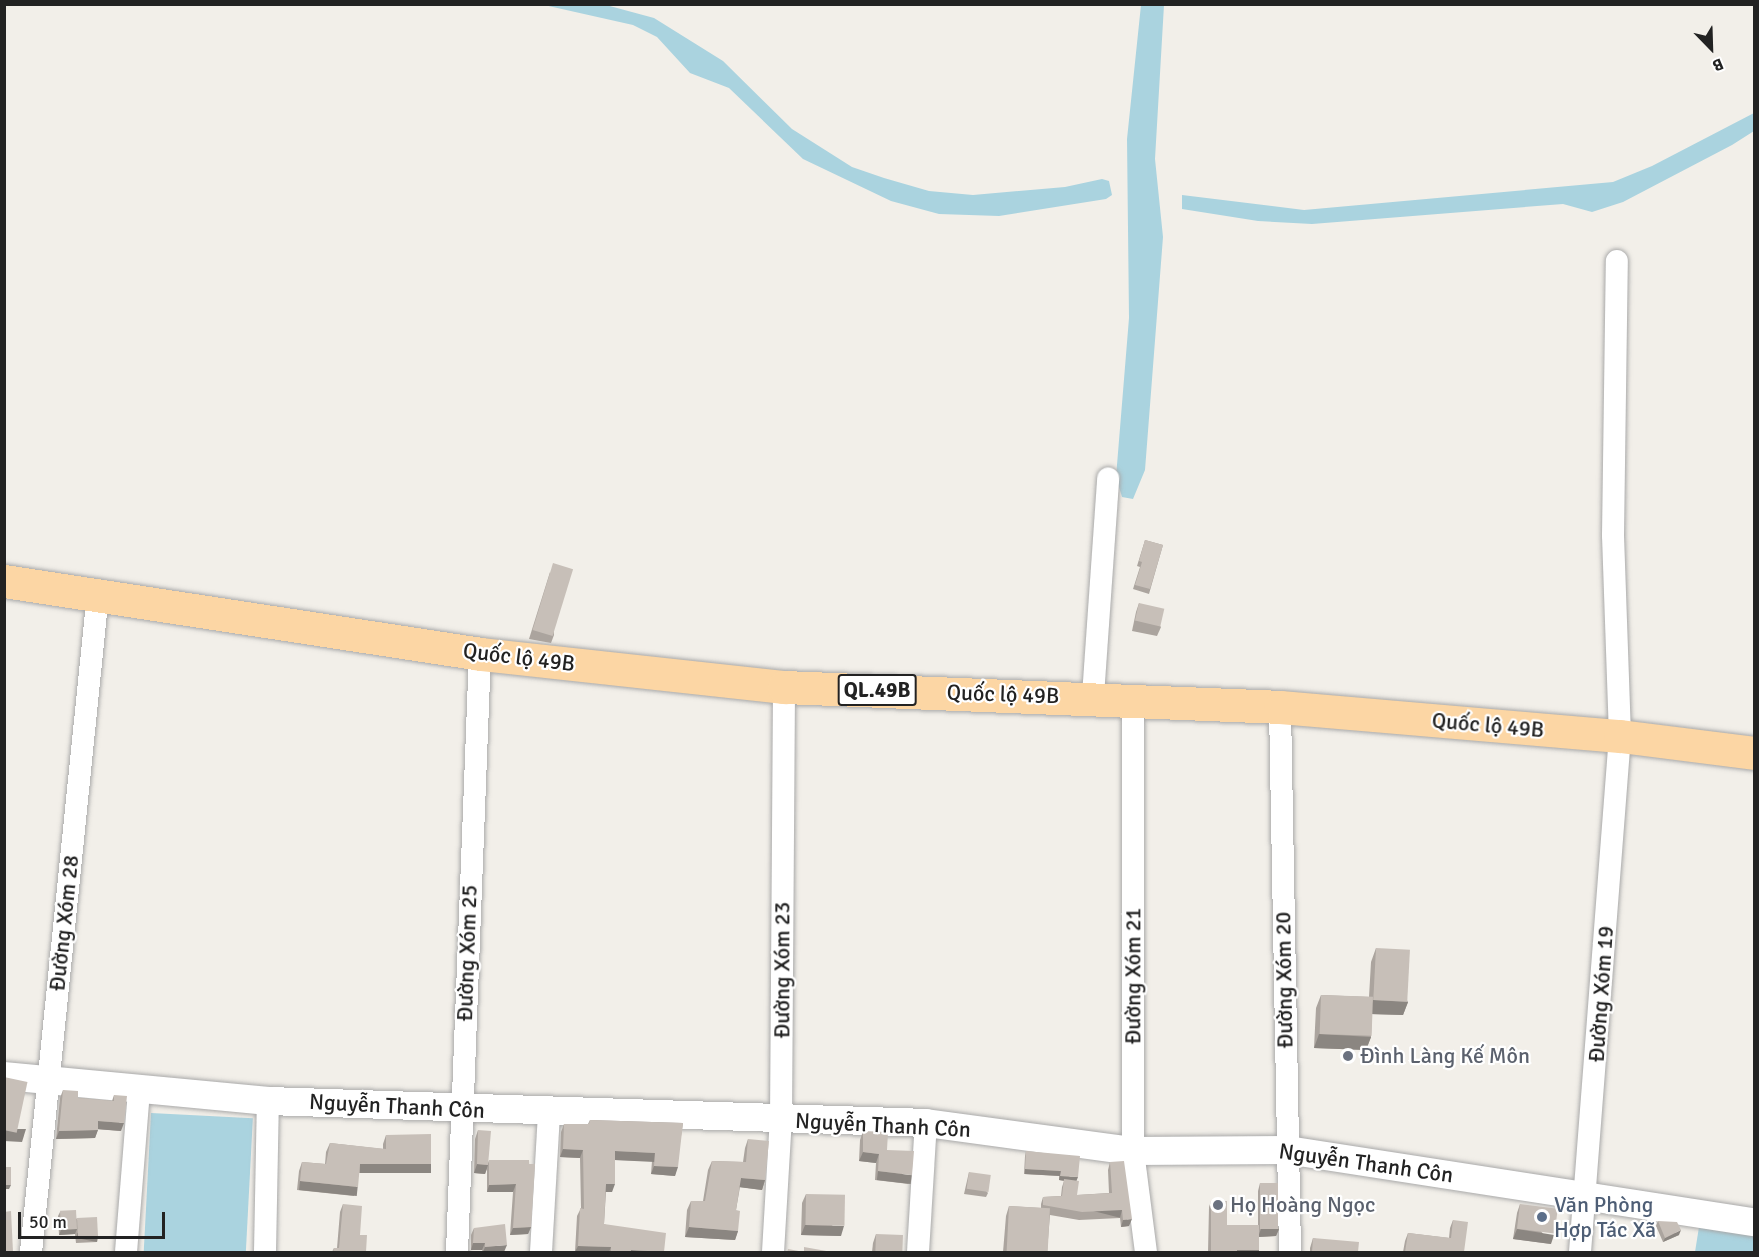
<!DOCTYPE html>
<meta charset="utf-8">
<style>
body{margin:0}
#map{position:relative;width:1759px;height:1257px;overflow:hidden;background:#f2efe9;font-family:Signika,sans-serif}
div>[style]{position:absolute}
.water>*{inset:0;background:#aad3df;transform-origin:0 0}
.roads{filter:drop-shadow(0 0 2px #a9a9a9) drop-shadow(0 0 2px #a9a9a9)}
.minor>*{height:22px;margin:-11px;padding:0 11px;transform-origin:11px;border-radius:11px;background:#fff}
.tertiary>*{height:28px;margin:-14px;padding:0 14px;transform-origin:14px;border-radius:14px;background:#fff}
.primary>*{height:33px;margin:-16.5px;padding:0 16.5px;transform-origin:16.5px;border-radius:16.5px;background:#fcd6a4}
.wall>*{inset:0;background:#aba49e}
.shaded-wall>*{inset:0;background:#8b8681;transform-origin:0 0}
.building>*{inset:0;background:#c7bfb8;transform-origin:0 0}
.dots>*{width:16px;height:16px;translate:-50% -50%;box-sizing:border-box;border:3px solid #fff;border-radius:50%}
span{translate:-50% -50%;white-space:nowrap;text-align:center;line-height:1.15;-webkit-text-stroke:4.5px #fff;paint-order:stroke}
.shield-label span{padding:2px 4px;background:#fff;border:2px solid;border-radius:4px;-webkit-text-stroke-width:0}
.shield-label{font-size:21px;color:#222;font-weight:700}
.street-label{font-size:22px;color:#222}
.worship-label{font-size:22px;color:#5b616d}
.left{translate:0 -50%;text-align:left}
.service-label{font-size:22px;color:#4e5e75}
.frame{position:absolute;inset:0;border:6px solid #222;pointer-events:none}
.north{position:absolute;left:1681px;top:18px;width:60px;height:60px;-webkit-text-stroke:4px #fff;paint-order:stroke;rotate:157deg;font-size:16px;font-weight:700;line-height:24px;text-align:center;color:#222}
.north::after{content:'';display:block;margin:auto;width:21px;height:27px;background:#222;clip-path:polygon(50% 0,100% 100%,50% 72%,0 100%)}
.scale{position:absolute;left:18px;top:1212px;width:147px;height:27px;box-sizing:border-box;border:3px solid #222;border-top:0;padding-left:8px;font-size:18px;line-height:21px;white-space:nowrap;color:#222;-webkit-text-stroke:4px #fff;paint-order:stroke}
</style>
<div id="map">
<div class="water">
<i style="clip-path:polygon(544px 5px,606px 5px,654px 18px,723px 61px,792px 129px,852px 167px,884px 178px,929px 191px,973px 195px,1065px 187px,1102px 179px,1109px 181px,1112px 195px,1106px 199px,999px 216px,939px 214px,891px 201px,803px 159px,729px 88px,690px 73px,657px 37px,633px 25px)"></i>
<i style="clip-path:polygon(1141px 5px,1164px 5px,1155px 159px,1163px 237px,1145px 470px,1133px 499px,1122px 497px,1116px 477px,1129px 318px,1127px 139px)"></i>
<i style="clip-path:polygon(1754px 113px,1754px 131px,1732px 145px,1623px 202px,1592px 212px,1563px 204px,1312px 224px,1258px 221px,1182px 209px,1182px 195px,1304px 210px,1613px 182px,1652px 166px)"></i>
<i style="left:151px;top:1113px;width:102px;height:139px;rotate:3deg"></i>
<i style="clip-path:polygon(1699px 1227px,1754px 1229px,1754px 1252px,1695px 1252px)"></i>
</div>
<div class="roads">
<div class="minor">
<i style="left:1093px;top:696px;width:218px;rotate:-86deg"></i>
<i style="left:1133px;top:699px;width:452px;rotate:90deg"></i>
<i style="left:1133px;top:1151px;width:102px;rotate:82.7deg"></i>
<i style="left:1280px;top:707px;width:545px;rotate:88.95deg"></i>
<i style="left:31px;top:1252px;width:662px;rotate:-84.19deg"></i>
<i style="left:126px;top:1252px;width:164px;rotate:-85.4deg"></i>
<i style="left:265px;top:1252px;width:151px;rotate:-88.9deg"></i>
<i style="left:457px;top:1252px;width:598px;rotate:-87.8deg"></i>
<i style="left:541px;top:1252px;width:140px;rotate:-86.7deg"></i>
<i style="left:773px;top:1252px;width:133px;rotate:-86.6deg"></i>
<i style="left:781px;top:1119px;width:432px;rotate:-89.6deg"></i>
<i style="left:918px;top:1252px;width:129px;rotate:-86.5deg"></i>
<i style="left:1580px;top:1252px;width:518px;rotate:-85.57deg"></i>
<i style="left:1620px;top:736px;width:201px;rotate:-92deg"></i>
<i style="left:1613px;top:535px;width:274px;rotate:-89.2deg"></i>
</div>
<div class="tertiary">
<i style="left:4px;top:1076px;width:265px;rotate:5.4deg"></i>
<i style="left:268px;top:1101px;width:658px;rotate:1.91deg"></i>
<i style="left:926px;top:1123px;width:209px;rotate:7.7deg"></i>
<i style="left:1133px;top:1151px;width:154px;rotate:-0.4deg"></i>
<i style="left:1287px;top:1150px;width:473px;rotate:8.8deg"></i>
</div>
<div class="primary">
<i style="left:4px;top:581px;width:482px;rotate:8.7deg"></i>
<i style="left:480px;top:654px;width:306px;rotate:6.2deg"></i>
<i style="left:784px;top:687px;width:496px;rotate:2.3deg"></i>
<i style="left:1280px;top:707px;width:341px;rotate:4.9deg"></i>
<i style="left:1620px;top:736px;width:135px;rotate:7.2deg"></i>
</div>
</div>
<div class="wall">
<i style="clip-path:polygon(1145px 540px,1163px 545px,1149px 594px,1133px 589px,1140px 567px,1137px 566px)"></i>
<i style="clip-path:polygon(550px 572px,554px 635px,551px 643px,529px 639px)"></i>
<i style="clip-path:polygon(1139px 603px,1161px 627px,1157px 636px,1132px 631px,1136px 612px)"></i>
<i style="clip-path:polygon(1376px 948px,1408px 1002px,1403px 1015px,1372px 1014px,1371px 1037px,1366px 1050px,1314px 1048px,1316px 1008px,1321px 995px,1369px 997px,1371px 962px)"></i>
<i style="clip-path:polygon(63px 1090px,78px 1098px,112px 1101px,114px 1095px,121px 1131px,98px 1129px,95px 1138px,56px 1139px,60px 1098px)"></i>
<i style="clip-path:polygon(590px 1120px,683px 1123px,675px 1176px,651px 1174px,652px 1161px,615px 1160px,612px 1192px,606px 1192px,604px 1224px,664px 1252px,575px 1252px,577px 1216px,581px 1208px,580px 1158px,560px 1157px,561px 1132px,564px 1124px,588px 1124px)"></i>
<i style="clip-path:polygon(478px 1130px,488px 1163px,489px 1160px,529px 1160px,531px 1227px,528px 1234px,510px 1235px,513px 1192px,487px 1192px,487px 1169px,485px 1174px,474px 1173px,475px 1139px)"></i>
<i style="clip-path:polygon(863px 1131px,887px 1150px,909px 1184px,875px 1180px,876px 1163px,859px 1161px,860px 1140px)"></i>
<i style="clip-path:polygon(386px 1135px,431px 1164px,427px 1173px,359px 1173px,354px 1196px,297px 1190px,299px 1171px,302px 1162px,325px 1164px,326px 1152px,330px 1143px,383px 1149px,383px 1144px)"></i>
<i style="clip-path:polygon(748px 1139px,765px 1180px,762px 1190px,740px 1187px,736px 1210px,738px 1231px,735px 1240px,685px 1237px,687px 1210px,691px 1201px,703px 1201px,708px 1170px,712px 1161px,743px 1162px,745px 1148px)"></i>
<i style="clip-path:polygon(1026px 1151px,1077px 1181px,1077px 1195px,1109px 1193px,1108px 1170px,1110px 1162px,1129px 1226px,1121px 1227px,1120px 1218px,1079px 1220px,1050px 1215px,1047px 1252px,1003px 1252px,1006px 1216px,1009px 1206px,1041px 1208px,1041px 1204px,1043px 1197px,1061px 1196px,1062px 1187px,1064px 1181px,1059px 1180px,1059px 1176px,1024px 1174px,1025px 1156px)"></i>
<i style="clip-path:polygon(969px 1172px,988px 1193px,986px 1197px,964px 1194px)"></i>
<i style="clip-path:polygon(1260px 1183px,1279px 1229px,1276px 1236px,1259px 1237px,1258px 1252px,1208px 1252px,1209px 1207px,1211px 1201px,1227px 1225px,1258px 1225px,1258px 1191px)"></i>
<i style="clip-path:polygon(806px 1194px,841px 1236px,801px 1235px,802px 1203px)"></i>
<i style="clip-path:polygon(343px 1204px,360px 1235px,366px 1252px,332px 1252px,334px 1248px,337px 1248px,340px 1212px)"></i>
<i style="clip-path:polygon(1520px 1204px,1551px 1244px,1513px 1239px,1517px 1213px)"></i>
<i style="clip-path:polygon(60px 1212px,76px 1218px,97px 1242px,76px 1243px,75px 1234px,59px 1235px,58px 1216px)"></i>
<i style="clip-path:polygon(1453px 1220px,1464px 1252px,1403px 1252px,1405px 1241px,1408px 1233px,1449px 1238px,1450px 1228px)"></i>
<i style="clip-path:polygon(1658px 1221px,1679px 1235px,1663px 1242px,1656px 1226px)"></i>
<i style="clip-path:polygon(474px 1228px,504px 1252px,483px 1252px,482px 1250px,471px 1250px,471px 1235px)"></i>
<i style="clip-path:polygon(876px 1234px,902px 1252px,872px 1252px,873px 1243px)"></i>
<i style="clip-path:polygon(1313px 1238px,1358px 1252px,1310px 1252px,1310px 1248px)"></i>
</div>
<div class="shaded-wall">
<i style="clip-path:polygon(1373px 1000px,1408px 1002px,1403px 1015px,1369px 1014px)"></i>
<i style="clip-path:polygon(1319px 1034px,1371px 1037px,1366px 1050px,1314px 1048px)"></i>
<i style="clip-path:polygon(98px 1121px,124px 1123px,121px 1131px,95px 1129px)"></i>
<i style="clip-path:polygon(4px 1129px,26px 1129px,22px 1142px,4px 1141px)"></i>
<i style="clip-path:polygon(98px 1130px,95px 1138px,56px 1139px,59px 1131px)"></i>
<i style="clip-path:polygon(563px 1149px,583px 1150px,580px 1158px,560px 1157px)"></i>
<i style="left:615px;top:1151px;width:40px;height:9px;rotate:3deg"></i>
<i style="clip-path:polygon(863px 1152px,879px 1154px,876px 1163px,859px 1161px)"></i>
<i style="left:360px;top:1164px;width:71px;height:9px"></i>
<i style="clip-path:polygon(477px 1164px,488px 1165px,485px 1174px,474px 1173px)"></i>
<i style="clip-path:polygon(654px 1166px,678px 1167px,675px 1176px,651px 1174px)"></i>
<i style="left:1025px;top:1169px;width:36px;height:5px;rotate:3deg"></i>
<i style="left:878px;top:1171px;width:34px;height:9px;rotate:7deg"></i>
<i style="clip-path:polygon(1060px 1176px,1078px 1177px,1076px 1182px,1059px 1180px)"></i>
<i style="clip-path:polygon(741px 1178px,765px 1180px,762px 1190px,738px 1187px)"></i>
<i style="left:300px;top:1181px;width:58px;height:9px;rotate:6deg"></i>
<i style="clip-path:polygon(516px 1184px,513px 1192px,487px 1192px,489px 1185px)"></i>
<i style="clip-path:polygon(606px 1184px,615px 1184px,612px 1192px,603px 1192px)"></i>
<i style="clip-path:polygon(4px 1185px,11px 1185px,9px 1189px,4px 1189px)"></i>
<i style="left:1122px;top:1210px;width:8px;height:40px;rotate:104deg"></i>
<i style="clip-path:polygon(1132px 1219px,1129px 1226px,1121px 1227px,1123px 1220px)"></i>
<i style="clip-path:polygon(805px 1225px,844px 1226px,841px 1236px,801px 1235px)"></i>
<i style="clip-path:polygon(531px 1227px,528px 1234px,510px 1235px,513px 1228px)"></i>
<i style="clip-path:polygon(689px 1227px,738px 1231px,735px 1240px,685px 1237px)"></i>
<i style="clip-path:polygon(77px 1229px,75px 1234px,59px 1235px,61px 1230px)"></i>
<i style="clip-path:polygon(1261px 1229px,1279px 1229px,1276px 1236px,1258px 1237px)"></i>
<i style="clip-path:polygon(1517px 1229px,1554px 1235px,1551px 1244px,1513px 1239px)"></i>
<i style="clip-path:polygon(1681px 1230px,1679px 1235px,1663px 1242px,1665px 1238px)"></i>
<i style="left:98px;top:1237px;width:5px;height:21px;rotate:101deg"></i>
<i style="clip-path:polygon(473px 1243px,485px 1243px,482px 1250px,471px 1250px)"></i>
<i style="clip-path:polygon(507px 1245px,504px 1252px,483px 1252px,485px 1247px)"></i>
<i style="clip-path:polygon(578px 1246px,611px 1247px,609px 1252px,575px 1252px)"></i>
<i style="clip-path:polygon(631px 1250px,654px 1252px,630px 1252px)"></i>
<i style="left:1237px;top:1250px;width:22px;height:2px"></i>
</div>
<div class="building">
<i style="clip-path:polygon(1145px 540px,1163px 545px,1150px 589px,1135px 585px,1142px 562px,1139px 561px)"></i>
<i style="left:553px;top:563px;width:21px;height:70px;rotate:17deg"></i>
<i style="left:1139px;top:603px;width:26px;height:18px;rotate:13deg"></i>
<i style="left:1376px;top:948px;width:34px;height:52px;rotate:3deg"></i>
<i style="left:1321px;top:995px;width:52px;height:39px;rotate:2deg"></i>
<i style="left:4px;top:1077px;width:24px;height:52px;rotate:12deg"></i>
<i style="clip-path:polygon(63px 1090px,78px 1091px,78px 1098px,114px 1101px,114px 1095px,127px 1096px,124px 1123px,98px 1121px,98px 1130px,59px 1131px)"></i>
<i style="clip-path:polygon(590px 1120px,683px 1123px,678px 1167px,654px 1166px,655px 1153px,615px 1151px,615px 1184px,606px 1184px,604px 1224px,666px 1233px,664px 1252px,631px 1250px,631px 1252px,611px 1252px,611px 1247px,578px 1246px,580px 1208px,584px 1209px,583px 1150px,563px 1149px,564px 1124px,589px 1124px)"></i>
<i style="clip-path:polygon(478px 1130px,491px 1131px,488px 1165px,477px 1164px)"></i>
<i style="clip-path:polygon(863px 1131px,888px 1132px,887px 1150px,914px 1151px,912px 1175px,878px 1171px,879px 1154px,863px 1152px)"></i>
<i style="clip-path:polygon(431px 1134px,431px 1164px,360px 1164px,358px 1187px,300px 1181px,302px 1162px,326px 1164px,330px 1143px,386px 1149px,386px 1135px)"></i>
<i style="clip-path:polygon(748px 1139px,769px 1141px,765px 1180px,741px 1178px,736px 1210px,740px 1211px,738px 1231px,689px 1227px,691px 1201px,705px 1201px,712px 1161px,746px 1162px)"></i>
<i style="clip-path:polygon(1026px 1151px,1080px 1156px,1078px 1177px,1060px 1176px,1061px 1171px,1025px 1169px)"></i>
<i style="clip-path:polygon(489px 1160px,529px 1160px,529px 1164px,535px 1164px,531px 1227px,513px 1228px,516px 1184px,489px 1185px)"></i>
<i style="clip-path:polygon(1124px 1161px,1132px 1219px,1123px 1220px,1122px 1210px,1082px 1212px,1043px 1205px,1043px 1197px,1062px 1196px,1064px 1179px,1079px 1181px,1077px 1195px,1112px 1193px,1110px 1162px)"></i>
<i style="left:4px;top:1167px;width:7px;height:18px"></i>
<i style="left:969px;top:1172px;width:22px;height:17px;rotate:8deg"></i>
<i style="left:1260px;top:1183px;width:18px;height:46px"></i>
<i style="left:806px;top:1194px;width:39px;height:31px;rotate:1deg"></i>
<i style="clip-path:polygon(1211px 1201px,1227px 1201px,1227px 1225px,1259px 1225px,1259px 1250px,1237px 1250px,1237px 1252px,1211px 1252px)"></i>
<i style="clip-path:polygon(343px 1204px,362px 1206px,360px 1235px,367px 1235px,366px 1252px,333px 1252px,334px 1248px,339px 1248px)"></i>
<i style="left:1520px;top:1204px;width:38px;height:25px;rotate:7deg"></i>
<i style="left:1009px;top:1206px;width:41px;height:46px;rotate:3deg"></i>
<i style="left:76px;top:1210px;width:19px;height:16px;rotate:87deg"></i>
<i style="clip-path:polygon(11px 1211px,13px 1252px,4px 1252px,4px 1212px)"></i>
<i style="left:97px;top:1217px;width:20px;height:20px;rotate:87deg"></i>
<i style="clip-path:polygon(1453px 1220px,1468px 1222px,1464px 1252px,1405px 1252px,1408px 1233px,1451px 1238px)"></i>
<i style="clip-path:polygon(1658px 1221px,1677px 1222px,1681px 1230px,1665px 1238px)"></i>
<i style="clip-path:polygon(505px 1224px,507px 1245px,485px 1247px,485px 1243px,473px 1243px,474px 1228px)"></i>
<i style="left:876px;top:1234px;width:27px;height:18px;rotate:2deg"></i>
<i style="clip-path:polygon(1313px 1238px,1359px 1242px,1358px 1252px,1312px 1252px)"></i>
<i style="clip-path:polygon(804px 1247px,832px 1252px,787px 1252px,788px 1249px,804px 1252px)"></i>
<i style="clip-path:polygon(1137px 1251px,1137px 1252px,1078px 1252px)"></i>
</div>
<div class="dots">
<i style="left:1348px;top:1056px;background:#6b7280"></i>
<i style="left:1218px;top:1205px;background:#6b7280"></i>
<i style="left:1542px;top:1217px;background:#5c6f8a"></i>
</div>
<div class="shield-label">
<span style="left:877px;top:690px">QL.49B</span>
</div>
<div class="street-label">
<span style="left:519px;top:657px;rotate:7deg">Quốc lộ 49B</span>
<span style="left:1003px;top:694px;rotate:2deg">Quốc lộ 49B</span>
<span style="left:1488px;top:725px;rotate:5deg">Quốc lộ 49B</span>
<span style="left:64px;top:923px;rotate:-84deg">Đường Xóm 28</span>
<span style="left:467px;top:953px;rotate:-88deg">Đường Xóm 25</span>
<span style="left:782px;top:970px;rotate:-90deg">Đường Xóm 23</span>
<span style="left:1133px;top:976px;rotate:-90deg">Đường Xóm 21</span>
<span style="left:1284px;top:980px;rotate:-91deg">Đường Xóm 20</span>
<span style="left:1601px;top:994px;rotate:-86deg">Đường Xóm 19</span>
<span style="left:397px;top:1106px;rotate:3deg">Nguyễn Thanh Côn</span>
<span style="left:883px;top:1125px;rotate:3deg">Nguyễn Thanh Côn</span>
<span style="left:1366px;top:1163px;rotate:8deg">Nguyễn Thanh Côn</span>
</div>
<div class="worship-label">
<span class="left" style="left:1360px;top:1056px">Đình Làng Kế Môn</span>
<span class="left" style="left:1230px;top:1205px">Họ Hoàng Ngọc</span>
</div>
<div class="service-label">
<span class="left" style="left:1554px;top:1217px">Văn Phòng<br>Hợp Tác Xã</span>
</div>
<div class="frame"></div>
<div class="north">B</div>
<div class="scale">50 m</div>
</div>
